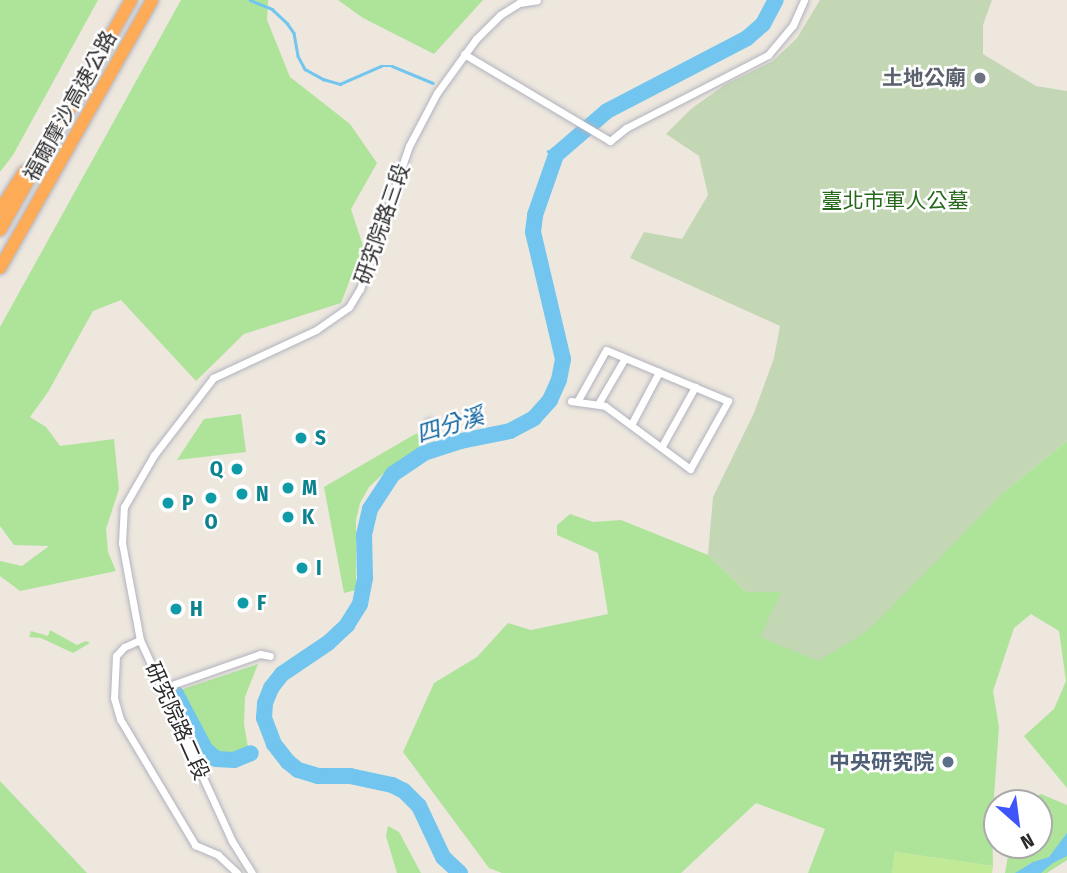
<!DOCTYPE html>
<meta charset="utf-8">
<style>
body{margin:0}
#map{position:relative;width:1067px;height:873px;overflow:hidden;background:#ede7de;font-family:"Fira Sans Condensed","Noto Sans TC",sans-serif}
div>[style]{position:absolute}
.green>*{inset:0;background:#aee39a}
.cemetery>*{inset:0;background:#c3d7b5}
.pitch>*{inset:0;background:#c1ea96}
.water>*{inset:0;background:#71c5ee}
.stream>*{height:2.5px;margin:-1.25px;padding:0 1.25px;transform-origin:1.25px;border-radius:1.25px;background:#71c5ee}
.river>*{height:16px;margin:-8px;padding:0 8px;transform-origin:8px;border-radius:8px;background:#71c5ee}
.roads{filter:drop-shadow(0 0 2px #b1b3bf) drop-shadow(0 0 2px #b1b3bf)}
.street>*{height:7px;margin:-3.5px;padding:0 3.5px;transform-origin:3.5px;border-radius:3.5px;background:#fff}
.highway>*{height:12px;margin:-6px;padding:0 6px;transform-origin:6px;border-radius:6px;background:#feab58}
.dots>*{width:19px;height:19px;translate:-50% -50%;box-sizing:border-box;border:4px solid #fff;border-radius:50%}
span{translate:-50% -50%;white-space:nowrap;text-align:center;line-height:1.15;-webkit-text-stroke:5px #fff;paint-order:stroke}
.worship-label{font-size:21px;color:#5b616d;font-weight:700}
.right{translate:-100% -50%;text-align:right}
.street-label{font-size:21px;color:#2b2b2b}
.park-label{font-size:21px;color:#26691b}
.culture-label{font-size:21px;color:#0d838f;font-weight:700}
.left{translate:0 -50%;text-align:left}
.service-label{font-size:21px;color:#4e5e75;font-weight:700}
.water-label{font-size:23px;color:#0e629d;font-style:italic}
.north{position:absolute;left:983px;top:789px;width:70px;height:70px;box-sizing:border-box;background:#fff;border:2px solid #aaa;border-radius:50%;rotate:152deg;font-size:19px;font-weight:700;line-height:28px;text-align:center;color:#2b2b2b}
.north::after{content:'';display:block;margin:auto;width:24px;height:32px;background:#3e55f9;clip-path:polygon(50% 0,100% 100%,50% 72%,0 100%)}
</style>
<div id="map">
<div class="green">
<i style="clip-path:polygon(0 0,98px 0,13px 155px,0 172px)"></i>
<i style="clip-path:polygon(181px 0,268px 0,267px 20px,290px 77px,350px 124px,377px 163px,351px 209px,363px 246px,341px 303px,244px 334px,196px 381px,121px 300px,93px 311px,48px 392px,30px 417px,46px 427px,60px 446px,114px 439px,119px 489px,106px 529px,108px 552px,116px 571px,20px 591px,0 576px,0 561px,22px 566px,49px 546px,14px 545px,0 526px,0 327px)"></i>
<i style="clip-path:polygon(338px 0,483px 0,434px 54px,363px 18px)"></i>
<i style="clip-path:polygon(241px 414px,246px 452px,177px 460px,204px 419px)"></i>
<i style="clip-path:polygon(417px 433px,423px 446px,384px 473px,369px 487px,360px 503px,356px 520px,356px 590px,344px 593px,324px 487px)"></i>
<i style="clip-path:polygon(1067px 441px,1067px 788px,1024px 736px,1054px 709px,1066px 681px,1059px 631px,1031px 614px,1014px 628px,993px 691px,999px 727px,992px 824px,993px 866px,895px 852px,892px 873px,808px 873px,825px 829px,756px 803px,681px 873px,502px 873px,489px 868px,403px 752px,434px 683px,477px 657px,508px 623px,531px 630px,608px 614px,598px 553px,557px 535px,557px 525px,570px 514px,593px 522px,621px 520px,708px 555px,746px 592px,1004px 492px)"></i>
<i style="clip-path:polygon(50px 630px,77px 645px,86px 641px,90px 643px,73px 653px,41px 638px,29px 637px,31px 631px,48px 636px)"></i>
<i style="clip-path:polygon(258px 664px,245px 697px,244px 724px,248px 747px,203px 770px,171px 693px)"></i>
<i style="clip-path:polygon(0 781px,87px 873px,0 873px)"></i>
<i style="clip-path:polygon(1041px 794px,1067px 805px,1067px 860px,1047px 873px,1005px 873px,1010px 845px,1039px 845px,1039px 803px,1017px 803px)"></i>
<i style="clip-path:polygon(388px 826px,399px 832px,421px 873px,397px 873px,386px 836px)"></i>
</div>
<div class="cemetery">
<i style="clip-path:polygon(820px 0,992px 0,983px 25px,983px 54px,1036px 86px,1067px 91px,1067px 441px,1004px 492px,881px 618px,863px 634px,818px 661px,760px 637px,781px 592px,746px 592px,708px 555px,713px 497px,754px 413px,774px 358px,780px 326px,630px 258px,644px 232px,682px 239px,708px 195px,699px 156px,666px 134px,691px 109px,726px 84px,773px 61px,797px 38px)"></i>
</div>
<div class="pitch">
<i style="clip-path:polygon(895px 852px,993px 866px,992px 873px,892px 873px)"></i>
</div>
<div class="water">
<i style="clip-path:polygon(1067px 833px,1067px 856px,1053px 863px,1041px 873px,1015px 873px,1033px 862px,1049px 857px)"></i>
</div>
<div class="stream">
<i style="left:250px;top:0;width:24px;rotate:22deg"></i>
<i style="left:272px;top:9px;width:21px;rotate:43deg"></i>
<i style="left:287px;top:23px;width:12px;rotate:55deg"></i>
<i style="left:294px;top:33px;width:23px;rotate:80deg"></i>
<i style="left:298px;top:56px;width:15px;rotate:62deg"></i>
<i style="left:305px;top:69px;width:21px;rotate:29deg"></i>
<i style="left:323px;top:79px;width:18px;rotate:16deg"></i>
<i style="left:340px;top:84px;width:45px;rotate:-23.7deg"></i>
<i style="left:381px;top:66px;width:11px"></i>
<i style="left:392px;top:66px;width:44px;rotate:22.5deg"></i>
<i style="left:548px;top:151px;width:9px;rotate:27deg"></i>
</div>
<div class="river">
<i style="left:176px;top:694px;width:62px;rotate:62.2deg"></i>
<i style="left:205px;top:749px;width:15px;rotate:42deg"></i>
<i style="left:216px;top:759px;width:18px;rotate:3deg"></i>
<i style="left:234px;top:760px;width:18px;rotate:-22deg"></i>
<i style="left:460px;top:873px;width:23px;rotate:-137deg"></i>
<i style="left:443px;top:857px;width:56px;rotate:-115.2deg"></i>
<i style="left:419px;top:806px;width:21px;rotate:-135deg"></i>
<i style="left:404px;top:791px;width:13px;rotate:-153deg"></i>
<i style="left:392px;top:785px;width:43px;rotate:-167.9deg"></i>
<i style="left:350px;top:776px;width:32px;rotate:180deg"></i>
<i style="left:318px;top:776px;width:21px;rotate:-163deg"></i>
<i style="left:298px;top:770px;width:13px;rotate:-141deg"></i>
<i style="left:288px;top:762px;width:23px;rotate:-128deg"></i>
<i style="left:274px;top:744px;width:28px;rotate:-111deg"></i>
<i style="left:264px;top:718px;width:15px;rotate:-86deg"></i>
<i style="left:265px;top:703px;width:16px;rotate:-68deg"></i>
<i style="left:271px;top:688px;width:18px;rotate:-52deg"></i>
<i style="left:282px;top:674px;width:55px;rotate:-34deg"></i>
<i style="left:328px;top:643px;width:26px;rotate:-43deg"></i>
<i style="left:347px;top:625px;width:25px;rotate:-58deg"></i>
<i style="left:360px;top:604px;width:26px;rotate:-79deg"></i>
<i style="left:365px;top:578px;width:43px;rotate:-91.3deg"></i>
<i style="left:364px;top:535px;width:27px;rotate:-77deg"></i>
<i style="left:370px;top:509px;width:42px;rotate:-56.7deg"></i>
<i style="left:393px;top:474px;width:37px;rotate:-34deg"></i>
<i style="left:424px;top:453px;width:39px;rotate:-18deg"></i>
<i style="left:461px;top:441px;width:50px;rotate:-11.5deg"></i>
<i style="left:510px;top:431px;width:27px;rotate:-28deg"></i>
<i style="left:534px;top:418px;width:24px;rotate:-48deg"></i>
<i style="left:550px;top:400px;width:22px;rotate:-66deg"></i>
<i style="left:559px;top:380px;width:21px;rotate:-79deg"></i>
<i style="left:563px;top:359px;width:130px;rotate:-103.3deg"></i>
<i style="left:533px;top:232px;width:17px;rotate:-83deg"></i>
<i style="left:535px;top:215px;width:64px;rotate:-70.7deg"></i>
<i style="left:556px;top:155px;width:67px;rotate:-40.8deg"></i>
<i style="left:607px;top:111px;width:158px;rotate:-27.5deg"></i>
<i style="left:747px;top:38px;width:21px;rotate:-41deg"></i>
<i style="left:763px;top:24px;width:27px;rotate:-62deg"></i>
</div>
<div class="roads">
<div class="street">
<i style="left:464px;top:54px;width:170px;rotate:30.8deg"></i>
<i style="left:610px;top:141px;width:21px;rotate:-39deg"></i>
<i style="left:626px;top:128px;width:160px;rotate:-27.2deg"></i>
<i style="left:768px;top:55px;width:39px;rotate:-50deg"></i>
<i style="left:793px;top:25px;width:27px;rotate:-66deg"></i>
<i style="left:571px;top:401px;width:34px;rotate:8deg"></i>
<i style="left:605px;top:406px;width:106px;rotate:36.5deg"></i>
<i style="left:690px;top:469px;width:78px;rotate:-60.8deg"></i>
<i style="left:728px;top:401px;width:132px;rotate:-157.3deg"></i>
<i style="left:606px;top:350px;width:57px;rotate:119.2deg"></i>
<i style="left:598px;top:404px;width:53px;rotate:-59.6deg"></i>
<i style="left:429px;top:422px;width:6px;rotate:51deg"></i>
<i style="left:632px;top:423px;width:58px;rotate:-62.1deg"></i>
<i style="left:662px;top:446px;width:68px;rotate:-60.8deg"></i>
<i style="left:140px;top:640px;width:17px;rotate:156deg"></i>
<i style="left:124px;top:647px;width:12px;rotate:132deg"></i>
<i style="left:116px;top:656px;width:42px;rotate:92.7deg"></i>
<i style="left:114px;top:698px;width:22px;rotate:74deg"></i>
<i style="left:120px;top:719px;width:147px;rotate:59.2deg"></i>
<i style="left:195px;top:845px;width:25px;rotate:23deg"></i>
<i style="left:218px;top:855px;width:26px;rotate:43deg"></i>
<i style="left:163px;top:688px;width:103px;rotate:-19.3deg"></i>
<i style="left:260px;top:654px;width:10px;rotate:11deg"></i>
<i style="left:252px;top:873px;width:38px;rotate:-122deg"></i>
<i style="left:232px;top:841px;width:221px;rotate:-114.6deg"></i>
<i style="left:140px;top:640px;width:99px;rotate:-100.5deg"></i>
<i style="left:122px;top:543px;width:36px;rotate:-87deg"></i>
<i style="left:124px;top:507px;width:60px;rotate:-60deg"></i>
<i style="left:154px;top:455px;width:97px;rotate:-52.5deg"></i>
<i style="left:213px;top:378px;width:114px;rotate:-25deg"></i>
<i style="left:316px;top:330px;width:40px;rotate:-34.9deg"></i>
<i style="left:349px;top:307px;width:21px;rotate:-59deg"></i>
<i style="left:360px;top:289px;width:151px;rotate:-71.1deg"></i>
<i style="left:409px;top:146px;width:60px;rotate:-62.2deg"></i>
<i style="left:437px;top:93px;width:67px;rotate:-54.2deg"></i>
<i style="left:476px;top:39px;width:34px;rotate:-45deg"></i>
<i style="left:500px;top:15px;width:22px;rotate:-32deg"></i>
<i style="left:519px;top:3px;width:18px;rotate:-9deg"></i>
</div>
<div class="highway">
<i style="left:0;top:210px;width:45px;rotate:-57.7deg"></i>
<i style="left:0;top:230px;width:265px;rotate:-60.3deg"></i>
<i style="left:0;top:268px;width:308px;rotate:-60.4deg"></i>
</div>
</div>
<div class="dots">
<i style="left:980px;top:78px;background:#6b7280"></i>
<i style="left:301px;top:438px;background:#0f9aa8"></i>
<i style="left:237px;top:469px;background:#0f9aa8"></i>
<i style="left:288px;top:488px;background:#0f9aa8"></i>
<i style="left:242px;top:494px;background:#0f9aa8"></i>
<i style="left:211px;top:498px;background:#0f9aa8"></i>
<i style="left:168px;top:503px;background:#0f9aa8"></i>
<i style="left:288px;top:517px;background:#0f9aa8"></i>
<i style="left:302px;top:568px;background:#0f9aa8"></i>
<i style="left:243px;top:603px;background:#0f9aa8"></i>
<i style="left:176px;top:609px;background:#0f9aa8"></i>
<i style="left:948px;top:762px;background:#5c6f8a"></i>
</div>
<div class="worship-label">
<span class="right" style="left:966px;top:78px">土地公廟</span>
</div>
<div class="street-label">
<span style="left:70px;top:106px;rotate:-61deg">福爾摩沙高速公路</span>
<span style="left:382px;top:224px;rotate:-71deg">研究院路三段</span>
<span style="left:177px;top:721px;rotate:66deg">研究院路二段</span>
</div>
<div class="park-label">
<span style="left:895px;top:201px">臺北市軍人公墓</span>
</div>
<div class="culture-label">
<span class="left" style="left:315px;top:438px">S</span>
<span class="right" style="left:223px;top:469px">Q</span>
<span class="left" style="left:302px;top:488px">M</span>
<span class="left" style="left:256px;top:494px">N</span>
<span class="left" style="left:182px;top:503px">P</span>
<span class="left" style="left:302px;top:517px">K</span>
<span style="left:211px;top:522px">O</span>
<span class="left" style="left:316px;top:568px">I</span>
<span class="left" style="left:257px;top:603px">F</span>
<span class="left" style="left:190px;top:609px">H</span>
</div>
<div class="service-label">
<span class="right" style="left:934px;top:762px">中央研究院</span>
</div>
<div class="water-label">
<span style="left:450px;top:425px;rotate:-17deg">四分溪</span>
</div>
<div class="north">N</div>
</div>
